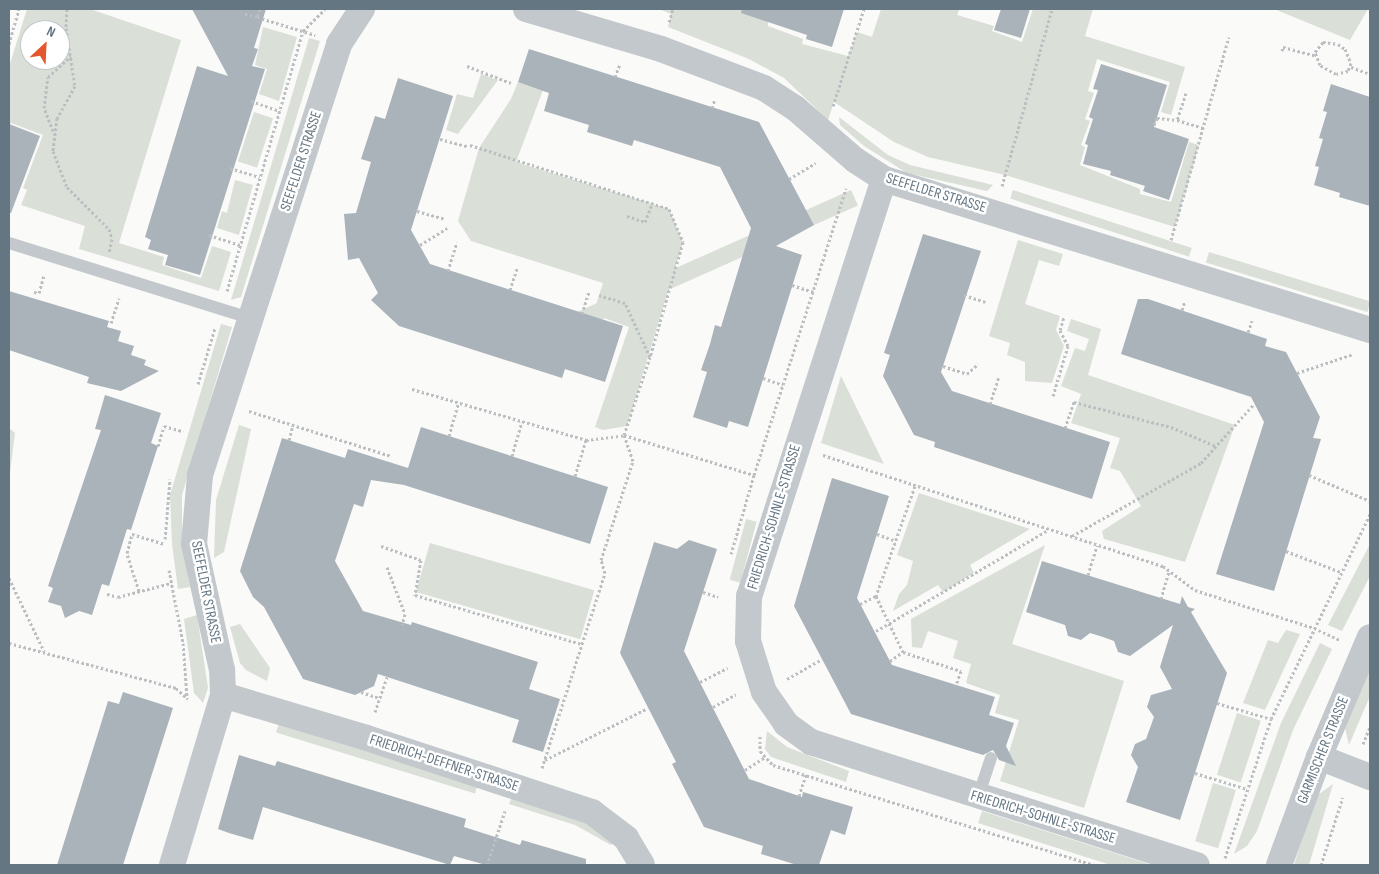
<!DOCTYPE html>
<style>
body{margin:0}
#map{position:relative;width:1379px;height:874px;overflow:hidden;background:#fafaf8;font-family:"Sofia Sans Condensed",sans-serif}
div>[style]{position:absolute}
.green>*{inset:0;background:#dadfd7;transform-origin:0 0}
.building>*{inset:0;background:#aab3b9}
.path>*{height:3px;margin-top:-1.5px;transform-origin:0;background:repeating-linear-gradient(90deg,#bbbfc2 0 2.5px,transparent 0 5px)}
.service>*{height:12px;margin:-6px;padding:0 6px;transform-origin:6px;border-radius:6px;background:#c3c8cc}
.minor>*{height:26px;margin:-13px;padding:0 13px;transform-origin:13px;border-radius:13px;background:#c3c8cc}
span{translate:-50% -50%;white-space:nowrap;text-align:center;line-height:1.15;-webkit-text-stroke:5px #fff;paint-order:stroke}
.street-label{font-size:15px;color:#657683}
.frame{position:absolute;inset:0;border:10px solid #657683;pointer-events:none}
.north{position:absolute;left:20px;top:20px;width:50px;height:50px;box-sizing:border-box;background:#fff;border:1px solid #c1c8cd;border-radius:50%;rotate:25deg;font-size:14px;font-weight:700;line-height:20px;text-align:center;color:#657683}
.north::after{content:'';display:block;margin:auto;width:18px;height:22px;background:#e4572e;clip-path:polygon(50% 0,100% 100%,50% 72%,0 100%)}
</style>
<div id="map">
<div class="green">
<i style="clip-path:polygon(evenodd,27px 9px,90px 9px,181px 40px,119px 243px,164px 257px,162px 265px,201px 278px,212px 246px,231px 252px,219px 291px,79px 249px,85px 226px,21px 205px,27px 190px,23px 188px,43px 135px,11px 123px,9px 128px,9px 67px,27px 9px,30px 30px,60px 30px,60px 60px,30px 60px,30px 30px)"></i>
<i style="clip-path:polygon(659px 9px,744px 9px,743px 12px,768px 22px,768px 26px,803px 39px,802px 44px,848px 56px,857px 32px,872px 37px,881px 9px,954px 9px,959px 10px,957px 15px,994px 26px,992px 31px,1022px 42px,1033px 9px,1093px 9px,1085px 36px,1185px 67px,1171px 115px,1161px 112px,1170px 82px,1097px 59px,1088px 91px,1094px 93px,1085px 119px,1090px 121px,1081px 145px,1085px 147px,1080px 165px,1140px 189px,1140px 194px,1171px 202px,1189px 142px,1199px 145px,1175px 227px,1005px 175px,928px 157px,894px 142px,834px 102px,828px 120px,784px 78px,749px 59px,668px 27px,671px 14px)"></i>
<i style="clip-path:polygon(1274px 9px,1368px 9px,1350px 40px)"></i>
<i style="clip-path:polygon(263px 27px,297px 37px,279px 101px,259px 94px,267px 69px,255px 65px)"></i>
<i style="clip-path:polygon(309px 38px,320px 41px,241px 297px,231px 300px)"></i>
<i style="clip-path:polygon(481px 74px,498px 80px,458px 134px,446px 130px,457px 94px,473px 98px)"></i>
<i style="clip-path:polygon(518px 82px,543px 90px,516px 162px,669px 209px,683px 242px,627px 426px,603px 430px,595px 427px,629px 327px,593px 314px,603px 283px,471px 241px,458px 221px,479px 148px,511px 99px)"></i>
<i style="left:254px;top:112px;width:20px;height:52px;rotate:18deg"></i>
<i style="clip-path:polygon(839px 117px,888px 155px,910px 165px,993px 185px,987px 191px,907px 173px,864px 146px,840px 125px)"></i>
<i style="clip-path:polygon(235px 180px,253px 185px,239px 235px,217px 228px,222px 211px,227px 213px)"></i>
<i style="left:851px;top:190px;width:17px;height:317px;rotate:66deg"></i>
<i style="left:1013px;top:190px;width:188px;height:9px;rotate:18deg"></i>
<i style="clip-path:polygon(1018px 240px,1063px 254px,1059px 266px,1039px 260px,1025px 304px,1060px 316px,1056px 330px,1064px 346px,1052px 383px,1025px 381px,1025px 362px,1007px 355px,1010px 343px,989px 336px)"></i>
<i style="left:1209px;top:252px;width:169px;height:11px;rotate:17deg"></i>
<i style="clip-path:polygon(1071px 319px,1101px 329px,1088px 375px,1235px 425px,1185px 562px,1104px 539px,1102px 531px,1141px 506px,1120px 471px,1110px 468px,1120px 438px,1071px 423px,1081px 394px,1061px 386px,1075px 348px,1085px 351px,1089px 339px,1067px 331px)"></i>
<i style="clip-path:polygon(221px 324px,232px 327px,182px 495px,182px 541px,190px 587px,178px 589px,172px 544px,170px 495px)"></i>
<i style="clip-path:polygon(841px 376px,884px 464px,821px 443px)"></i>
<i style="clip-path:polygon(239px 425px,251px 429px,224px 552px,214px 558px,216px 500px)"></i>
<i style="clip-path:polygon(9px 428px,15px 433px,9px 481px)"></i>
<i style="clip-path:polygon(919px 493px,1030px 529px,970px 565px,974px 573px,943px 592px,938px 585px,893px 611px,899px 594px,907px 585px,913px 561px,897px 555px)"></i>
<i style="left:746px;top:519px;width:11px;height:63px;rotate:15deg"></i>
<i style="left:430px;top:543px;width:171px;height:51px;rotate:16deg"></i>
<i style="clip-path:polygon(1370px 544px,1370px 576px,1342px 631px,1328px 625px)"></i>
<i style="clip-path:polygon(1045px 545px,1012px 644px,1124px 681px,1084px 808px,1000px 781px,1019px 720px,995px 713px,1000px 695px,966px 683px,971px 664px,953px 658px,958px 641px,928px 631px,922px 648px,912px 647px,911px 619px)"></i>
<i style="clip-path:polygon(197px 615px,208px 688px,203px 703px,194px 693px,184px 619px)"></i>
<i style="clip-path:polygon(240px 624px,270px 668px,267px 681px,246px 670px,240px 663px,230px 627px)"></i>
<i style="clip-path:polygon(1286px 630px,1300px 634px,1265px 710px,1243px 703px,1268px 640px,1278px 643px)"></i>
<i style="clip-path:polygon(1320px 643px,1332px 649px,1293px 730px,1257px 831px,1247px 846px,1234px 854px,1281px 723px)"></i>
<i style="clip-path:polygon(1370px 661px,1370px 696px,1349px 745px,1344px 724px)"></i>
<i style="left:1237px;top:713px;width:25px;height:65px;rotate:18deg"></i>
<i style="left:279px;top:723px;width:208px;height:10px;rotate:17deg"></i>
<i style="clip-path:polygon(767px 731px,787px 747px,849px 771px,846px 782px,771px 757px,765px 749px)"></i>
<i style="left:1213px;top:783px;width:24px;height:61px;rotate:17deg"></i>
<i style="clip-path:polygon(1333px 784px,1309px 865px,1294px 865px,1315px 797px)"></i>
<i style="clip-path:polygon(513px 795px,578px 817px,614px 842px,611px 845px,575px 825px,509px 804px)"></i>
<i style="clip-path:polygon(982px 811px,1152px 865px,1111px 865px,978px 823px)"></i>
</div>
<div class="building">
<i style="clip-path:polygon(192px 9px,266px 9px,254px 48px,258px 49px,252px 66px,265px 69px,200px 275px,165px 265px,168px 255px,148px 249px,151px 240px,145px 237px,197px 66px,228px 76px)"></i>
<i style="clip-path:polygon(742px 9px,844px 9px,832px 47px,806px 39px,807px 35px,741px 13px)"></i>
<i style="clip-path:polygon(1001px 9px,1030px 9px,1021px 38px,994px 30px)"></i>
<i style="clip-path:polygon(529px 49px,759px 122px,814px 225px,776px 246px,802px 255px,748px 427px,729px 421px,727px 428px,693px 417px,707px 372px,701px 370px,710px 344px,715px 325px,721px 327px,751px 228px,720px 167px,634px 140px,632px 146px,587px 132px,589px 125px,544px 111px,549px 93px,518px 82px)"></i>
<i style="clip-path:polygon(1101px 64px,1167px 85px,1154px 127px,1189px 139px,1169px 200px,1143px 191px,1145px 186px,1110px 175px,1111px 171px,1083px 164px,1088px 145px,1085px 144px,1093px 119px,1089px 117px,1098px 90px,1093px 89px)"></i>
<i style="clip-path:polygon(398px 78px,453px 96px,411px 230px,430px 264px,623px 326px,605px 382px,565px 369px,562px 378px,399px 326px,371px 300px,378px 293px,359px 258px,348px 260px,344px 214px,356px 213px,371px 162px,361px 159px,375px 116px,385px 119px)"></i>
<i style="clip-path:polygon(1331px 84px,1370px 97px,1370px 206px,1339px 197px,1340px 193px,1314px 185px,1319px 167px,1315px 166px,1323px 139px,1319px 138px,1327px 112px,1323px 111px)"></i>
<i style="clip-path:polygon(9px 124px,40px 136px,11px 213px,9px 213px)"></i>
<i style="clip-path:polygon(923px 234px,981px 251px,941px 372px,952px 391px,1110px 442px,1092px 499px,934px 447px,935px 442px,914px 435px,883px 376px,890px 355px,884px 353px)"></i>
<i style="clip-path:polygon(9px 291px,109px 321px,107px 327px,121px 331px,118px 341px,134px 346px,131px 355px,146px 360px,144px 365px,159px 371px,121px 391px,87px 383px,89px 377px,9px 350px)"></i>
<i style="clip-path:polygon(1138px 299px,1148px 299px,1267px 339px,1265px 346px,1286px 352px,1320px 417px,1313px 438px,1321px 439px,1274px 591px,1216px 574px,1264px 422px,1251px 397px,1121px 354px)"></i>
<i style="clip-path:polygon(105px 395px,161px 413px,151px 443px,158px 446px,131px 530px,127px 529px,109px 586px,102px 584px,92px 615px,79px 611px,65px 618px,61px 606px,48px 602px,53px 588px,48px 586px,101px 430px,95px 429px)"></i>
<i style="clip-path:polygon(421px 427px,608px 487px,590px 544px,404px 485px,371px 480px,363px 507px,354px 504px,335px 561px,363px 611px,411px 625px,412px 622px,538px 662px,529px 689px,560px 699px,543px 752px,512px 742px,519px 720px,378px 674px,374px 686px,355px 695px,303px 679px,264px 607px,253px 597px,240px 571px,282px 438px,345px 458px,348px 449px,408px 468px)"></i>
<i style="clip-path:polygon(832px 478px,889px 496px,857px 598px,892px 665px,995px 697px,989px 715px,1014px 723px,1006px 746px,1016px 766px,999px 760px,993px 750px,983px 755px,851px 714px,794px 606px)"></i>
<i style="clip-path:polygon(689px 540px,717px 549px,684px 651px,749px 779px,802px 797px,803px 792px,853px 807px,845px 835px,831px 830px,819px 865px,797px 865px,761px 854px,763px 846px,704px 827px,672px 764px,676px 762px,620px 653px,654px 542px,677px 549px)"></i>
<i style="clip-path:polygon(1042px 561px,1180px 604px,1182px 596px,1188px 607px,1195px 609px,1191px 612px,1227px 673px,1180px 820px,1126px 802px,1138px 767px,1131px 755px,1135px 744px,1146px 739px,1154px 717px,1147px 707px,1151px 695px,1172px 689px,1160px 667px,1173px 625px,1130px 656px,1118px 652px,1114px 641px,1103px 637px,1090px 633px,1081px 640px,1068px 636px,1065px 625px,1026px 612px)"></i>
<i style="clip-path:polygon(123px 692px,173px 708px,123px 865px,57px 865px,108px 701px,119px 704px)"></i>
<i style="clip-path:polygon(239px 755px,275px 766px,277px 761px,408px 801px,466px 819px,464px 827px,520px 845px,522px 840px,586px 859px,586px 865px,486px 865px,454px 856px,450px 865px,263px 807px,253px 840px,229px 833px,218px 829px)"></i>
</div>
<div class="path">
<i style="left:67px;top:9px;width:19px;rotate:93deg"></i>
<i style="left:66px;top:28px;width:59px;rotate:81.2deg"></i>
<i style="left:75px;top:86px;width:37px;rotate:119deg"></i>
<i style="left:57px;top:118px;width:33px;rotate:97deg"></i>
<i style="left:53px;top:151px;width:39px;rotate:69deg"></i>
<i style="left:67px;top:187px;width:59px;rotate:45deg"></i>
<i style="left:109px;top:229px;width:10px;rotate:73deg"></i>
<i style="left:112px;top:239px;width:14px;rotate:102deg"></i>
<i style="left:260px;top:9px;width:9px;rotate:111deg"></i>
<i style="left:257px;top:17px;width:61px;rotate:17.2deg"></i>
<i style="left:245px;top:14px;width:12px;rotate:14deg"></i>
<i style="left:669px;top:22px;width:14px;rotate:-73deg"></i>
<i style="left:1323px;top:42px;width:15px;rotate:8deg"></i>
<i style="left:1338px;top:44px;width:9px;rotate:36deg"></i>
<i style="left:1345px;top:49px;width:15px;rotate:67deg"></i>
<i style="left:1351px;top:63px;width:9px;rotate:111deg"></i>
<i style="left:1348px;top:71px;width:12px;rotate:166deg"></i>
<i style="left:1336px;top:74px;width:18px;rotate:-151deg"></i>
<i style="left:1320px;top:65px;width:14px;rotate:-111deg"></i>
<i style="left:1315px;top:52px;width:13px;rotate:-51deg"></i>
<i style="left:9px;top:44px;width:36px;rotate:-74deg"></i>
<i style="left:1282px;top:51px;width:4px;rotate:-76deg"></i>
<i style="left:1283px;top:47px;width:34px;rotate:15deg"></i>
<i style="left:467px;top:66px;width:47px;rotate:21.1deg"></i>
<i style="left:1351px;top:67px;width:20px;rotate:20deg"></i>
<i style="left:615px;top:77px;width:14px;rotate:-69deg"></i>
<i style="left:1186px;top:93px;width:28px;rotate:108deg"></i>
<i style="left:1177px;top:120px;width:28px;rotate:17deg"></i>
<i style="left:251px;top:101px;width:31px;rotate:19deg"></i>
<i style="left:833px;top:106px;width:102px;rotate:-72.3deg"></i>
<i style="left:712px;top:108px;width:9px;rotate:-72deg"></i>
<i style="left:1154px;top:125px;width:8px;rotate:-67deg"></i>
<i style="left:1157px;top:118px;width:20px;rotate:6deg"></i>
<i style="left:53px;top:131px;width:25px;rotate:-111deg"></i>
<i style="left:44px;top:108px;width:31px;rotate:-83deg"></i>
<i style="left:48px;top:77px;width:31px;rotate:-42deg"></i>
<i style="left:440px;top:139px;width:30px;rotate:15deg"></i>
<i style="left:470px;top:145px;width:209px;rotate:17.8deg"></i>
<i style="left:669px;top:209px;width:36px;rotate:67deg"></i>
<i style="left:683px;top:242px;width:120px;rotate:106deg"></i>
<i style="left:230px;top:168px;width:31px;rotate:17deg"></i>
<i style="left:789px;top:179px;width:31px;rotate:-31deg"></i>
<i style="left:1002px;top:186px;width:184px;rotate:-74.2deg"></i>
<i style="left:417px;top:211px;width:29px;rotate:16deg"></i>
<i style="left:627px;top:216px;width:19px;rotate:18deg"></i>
<i style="left:645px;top:222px;width:19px;rotate:-69deg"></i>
<i style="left:209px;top:235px;width:33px;rotate:18deg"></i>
<i style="left:1171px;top:240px;width:211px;rotate:-74.1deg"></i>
<i style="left:420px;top:245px;width:32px;rotate:-32deg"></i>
<i style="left:448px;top:271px;width:30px;rotate:-73deg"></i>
<i style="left:792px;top:285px;width:22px;rotate:18deg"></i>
<i style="left:510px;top:290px;width:23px;rotate:-72deg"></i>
<i style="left:227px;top:291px;width:271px;rotate:-73.7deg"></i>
<i style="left:303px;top:31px;width:31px;rotate:-45deg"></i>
<i style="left:34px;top:292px;width:5px;rotate:11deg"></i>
<i style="left:39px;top:293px;width:19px;rotate:-74deg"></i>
<i style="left:964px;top:295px;width:23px;rotate:18deg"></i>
<i style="left:1182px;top:310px;width:9px;rotate:-72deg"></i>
<i style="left:582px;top:314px;width:24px;rotate:-73deg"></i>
<i style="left:111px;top:323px;width:26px;rotate:-72deg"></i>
<i style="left:1248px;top:332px;width:12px;rotate:-70deg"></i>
<i style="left:943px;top:366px;width:25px;rotate:18deg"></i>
<i style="left:967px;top:374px;width:15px;rotate:-42deg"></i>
<i style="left:1297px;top:373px;width:59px;rotate:-18.7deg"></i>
<i style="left:763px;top:378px;width:21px;rotate:19deg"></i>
<i style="left:198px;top:384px;width:59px;rotate:-73.1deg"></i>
<i style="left:412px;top:389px;width:181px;rotate:16.3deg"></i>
<i style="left:586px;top:440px;width:38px;rotate:-7deg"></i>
<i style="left:624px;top:435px;width:136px;rotate:17.1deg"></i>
<i style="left:754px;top:475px;width:82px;rotate:106.2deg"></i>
<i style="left:1053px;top:396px;width:52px;rotate:-73.3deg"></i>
<i style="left:1068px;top:346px;width:18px;rotate:-117deg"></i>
<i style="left:1060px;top:330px;width:14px;rotate:-73deg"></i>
<i style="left:990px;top:404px;width:28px;rotate:-72deg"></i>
<i style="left:249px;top:411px;width:149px;rotate:17.6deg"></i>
<i style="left:1065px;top:428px;width:28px;rotate:-71deg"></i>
<i style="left:1074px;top:402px;width:100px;rotate:14.5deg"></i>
<i style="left:1171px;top:427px;width:49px;rotate:22.9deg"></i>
<i style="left:449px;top:436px;width:35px;rotate:-74deg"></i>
<i style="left:289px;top:440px;width:16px;rotate:-75deg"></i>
<i style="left:158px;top:446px;width:21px;rotate:-73deg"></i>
<i style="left:164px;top:426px;width:20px;rotate:15deg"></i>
<i style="left:823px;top:455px;width:358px;rotate:18.1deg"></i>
<i style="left:1163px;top:566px;width:40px;rotate:37deg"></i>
<i style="left:1195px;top:590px;width:125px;rotate:17.7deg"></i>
<i style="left:1314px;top:628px;width:29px;rotate:25deg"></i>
<i style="left:512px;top:456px;width:35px;rotate:-74deg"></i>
<i style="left:754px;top:475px;width:301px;rotate:-72.2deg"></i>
<i style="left:1309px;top:475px;width:66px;rotate:23.1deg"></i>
<i style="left:575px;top:476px;width:38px;rotate:-73deg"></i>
<i style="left:915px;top:486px;width:117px;rotate:109.5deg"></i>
<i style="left:876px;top:596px;width:62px;rotate:64.3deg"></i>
<i style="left:903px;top:652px;width:61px;rotate:18.1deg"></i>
<i style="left:961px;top:671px;width:15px;rotate:110deg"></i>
<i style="left:877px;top:534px;width:20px;rotate:20deg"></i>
<i style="left:1072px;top:536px;width:148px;rotate:-29.5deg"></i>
<i style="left:1201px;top:463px;width:79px;rotate:-48.1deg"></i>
<i style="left:165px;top:539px;width:60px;rotate:-85.2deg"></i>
<i style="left:381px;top:546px;width:42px;rotate:19.3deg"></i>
<i style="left:421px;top:560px;width:36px;rotate:100deg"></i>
<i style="left:415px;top:595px;width:174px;rotate:16.4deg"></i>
<i style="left:1286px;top:551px;width:59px;rotate:20.9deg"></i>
<i style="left:387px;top:567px;width:50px;rotate:69deg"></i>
<i style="left:405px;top:614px;width:11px;rotate:105deg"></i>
<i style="left:169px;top:570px;width:74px;rotate:79.1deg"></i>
<i style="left:183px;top:643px;width:55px;rotate:85.8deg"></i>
<i style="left:1088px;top:575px;width:31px;rotate:-73deg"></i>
<i style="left:9px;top:578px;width:81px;rotate:64.4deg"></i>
<i style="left:139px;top:591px;width:40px;rotate:-108deg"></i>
<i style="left:127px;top:553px;width:20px;rotate:-75deg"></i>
<i style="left:132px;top:534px;width:34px;rotate:17deg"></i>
<i style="left:703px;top:592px;width:16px;rotate:18deg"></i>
<i style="left:107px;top:594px;width:11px;rotate:15deg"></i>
<i style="left:118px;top:597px;width:55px;rotate:-14.8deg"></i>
<i style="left:1161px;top:599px;width:29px;rotate:-74deg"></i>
<i style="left:860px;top:604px;width:18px;rotate:-27deg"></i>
<i style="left:876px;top:631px;width:199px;rotate:-30.4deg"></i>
<i style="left:9px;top:643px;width:173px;rotate:15.1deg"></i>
<i style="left:176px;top:688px;width:16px;rotate:43deg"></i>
<i style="left:890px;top:661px;width:16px;rotate:-35deg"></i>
<i style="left:787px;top:679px;width:40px;rotate:-29.7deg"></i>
<i style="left:700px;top:682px;width:31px;rotate:-27deg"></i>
<i style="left:361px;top:692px;width:19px;rotate:18deg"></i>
<i style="left:1217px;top:703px;width:56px;rotate:16.5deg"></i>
<i style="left:713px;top:707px;width:26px;rotate:-29deg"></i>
<i style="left:375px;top:712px;width:37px;rotate:-71deg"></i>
<i style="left:760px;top:736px;width:15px;rotate:90deg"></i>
<i style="left:760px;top:751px;width:19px;rotate:47deg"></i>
<i style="left:773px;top:765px;width:337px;rotate:17.3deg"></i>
<i style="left:1363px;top:744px;width:18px;rotate:-68deg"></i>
<i style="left:545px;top:760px;width:115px;rotate:-26.8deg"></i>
<i style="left:542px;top:768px;width:205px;rotate:-72.1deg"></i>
<i style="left:605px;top:573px;width:14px;rotate:-107deg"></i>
<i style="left:601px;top:560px;width:104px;rotate:-72.1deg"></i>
<i style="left:633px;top:461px;width:28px;rotate:-109deg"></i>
<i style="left:624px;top:435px;width:82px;rotate:-71.6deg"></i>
<i style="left:650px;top:357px;width:60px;rotate:-114.8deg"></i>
<i style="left:625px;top:303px;width:27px;rotate:-163deg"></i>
<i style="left:745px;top:770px;width:24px;rotate:-33deg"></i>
<i style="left:1195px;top:773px;width:54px;rotate:17.1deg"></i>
<i style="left:799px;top:796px;width:23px;rotate:-72deg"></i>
<i style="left:1225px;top:858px;width:146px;rotate:-71.7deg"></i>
<i style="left:1271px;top:719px;width:228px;rotate:-64.2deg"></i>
<i style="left:487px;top:865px;width:57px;rotate:-71.6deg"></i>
<i style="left:1321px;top:865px;width:71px;rotate:-72.1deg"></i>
</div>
<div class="service">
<i style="left:9px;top:243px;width:252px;rotate:17.3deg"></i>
<i style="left:978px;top:797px;width:41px;rotate:-71.6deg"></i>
</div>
<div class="minor">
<i style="left:526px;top:9px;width:141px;rotate:16.5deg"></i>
<i style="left:661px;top:49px;width:110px;rotate:20.7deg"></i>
<i style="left:764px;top:88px;width:37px;rotate:33deg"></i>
<i style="left:795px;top:108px;width:79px;rotate:40.9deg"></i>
<i style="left:855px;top:160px;width:35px;rotate:33deg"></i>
<i style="left:884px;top:179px;width:509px;rotate:17.26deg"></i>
<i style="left:884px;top:179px;width:438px;rotate:107.9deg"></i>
<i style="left:749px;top:596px;width:45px;rotate:91.3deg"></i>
<i style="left:748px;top:641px;width:53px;rotate:72.6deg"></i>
<i style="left:764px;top:692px;width:39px;rotate:55deg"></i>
<i style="left:786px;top:724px;width:31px;rotate:36deg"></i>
<i style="left:811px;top:742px;width:405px;rotate:17.7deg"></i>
<i style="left:223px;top:695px;width:150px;rotate:16.6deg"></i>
<i style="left:367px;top:738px;width:237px;rotate:18.2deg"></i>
<i style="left:592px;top:812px;width:43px;rotate:37.4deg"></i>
<i style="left:626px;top:838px;width:31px;rotate:59deg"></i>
<i style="left:1319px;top:757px;width:55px;rotate:21.4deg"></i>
<i style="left:172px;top:865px;width:177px;rotate:-73.3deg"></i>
<i style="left:223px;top:695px;width:25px;rotate:-92deg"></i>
<i style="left:222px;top:670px;width:129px;rotate:-102.5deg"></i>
<i style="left:194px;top:544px;width:69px;rotate:-85deg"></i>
<i style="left:200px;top:475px;width:453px;rotate:-72.1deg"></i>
<i style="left:339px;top:44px;width:42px;rotate:-56.7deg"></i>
<i style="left:1279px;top:865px;width:115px;rotate:-69.7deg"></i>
<i style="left:1319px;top:757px;width:130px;rotate:-67deg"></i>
</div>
<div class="street-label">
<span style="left:301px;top:161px;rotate:-72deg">SEEFELDER STRASSE</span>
<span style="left:936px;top:193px;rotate:17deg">SEEFELDER STRASSE</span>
<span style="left:774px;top:517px;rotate:-73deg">FRIEDRICH-SOHNLE-STRASSE</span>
<span style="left:206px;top:592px;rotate:79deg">SEEFELDER STRASSE</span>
<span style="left:1323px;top:750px;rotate:-68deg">GARMISCHER STRASSE</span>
<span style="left:444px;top:763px;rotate:18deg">FRIEDRICH-DEFFNER-STRASSE</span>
<span style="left:1043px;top:817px;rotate:17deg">FRIEDRICH-SOHNLE-STRASSE</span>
</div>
<div class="frame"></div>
<div class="north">N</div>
</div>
